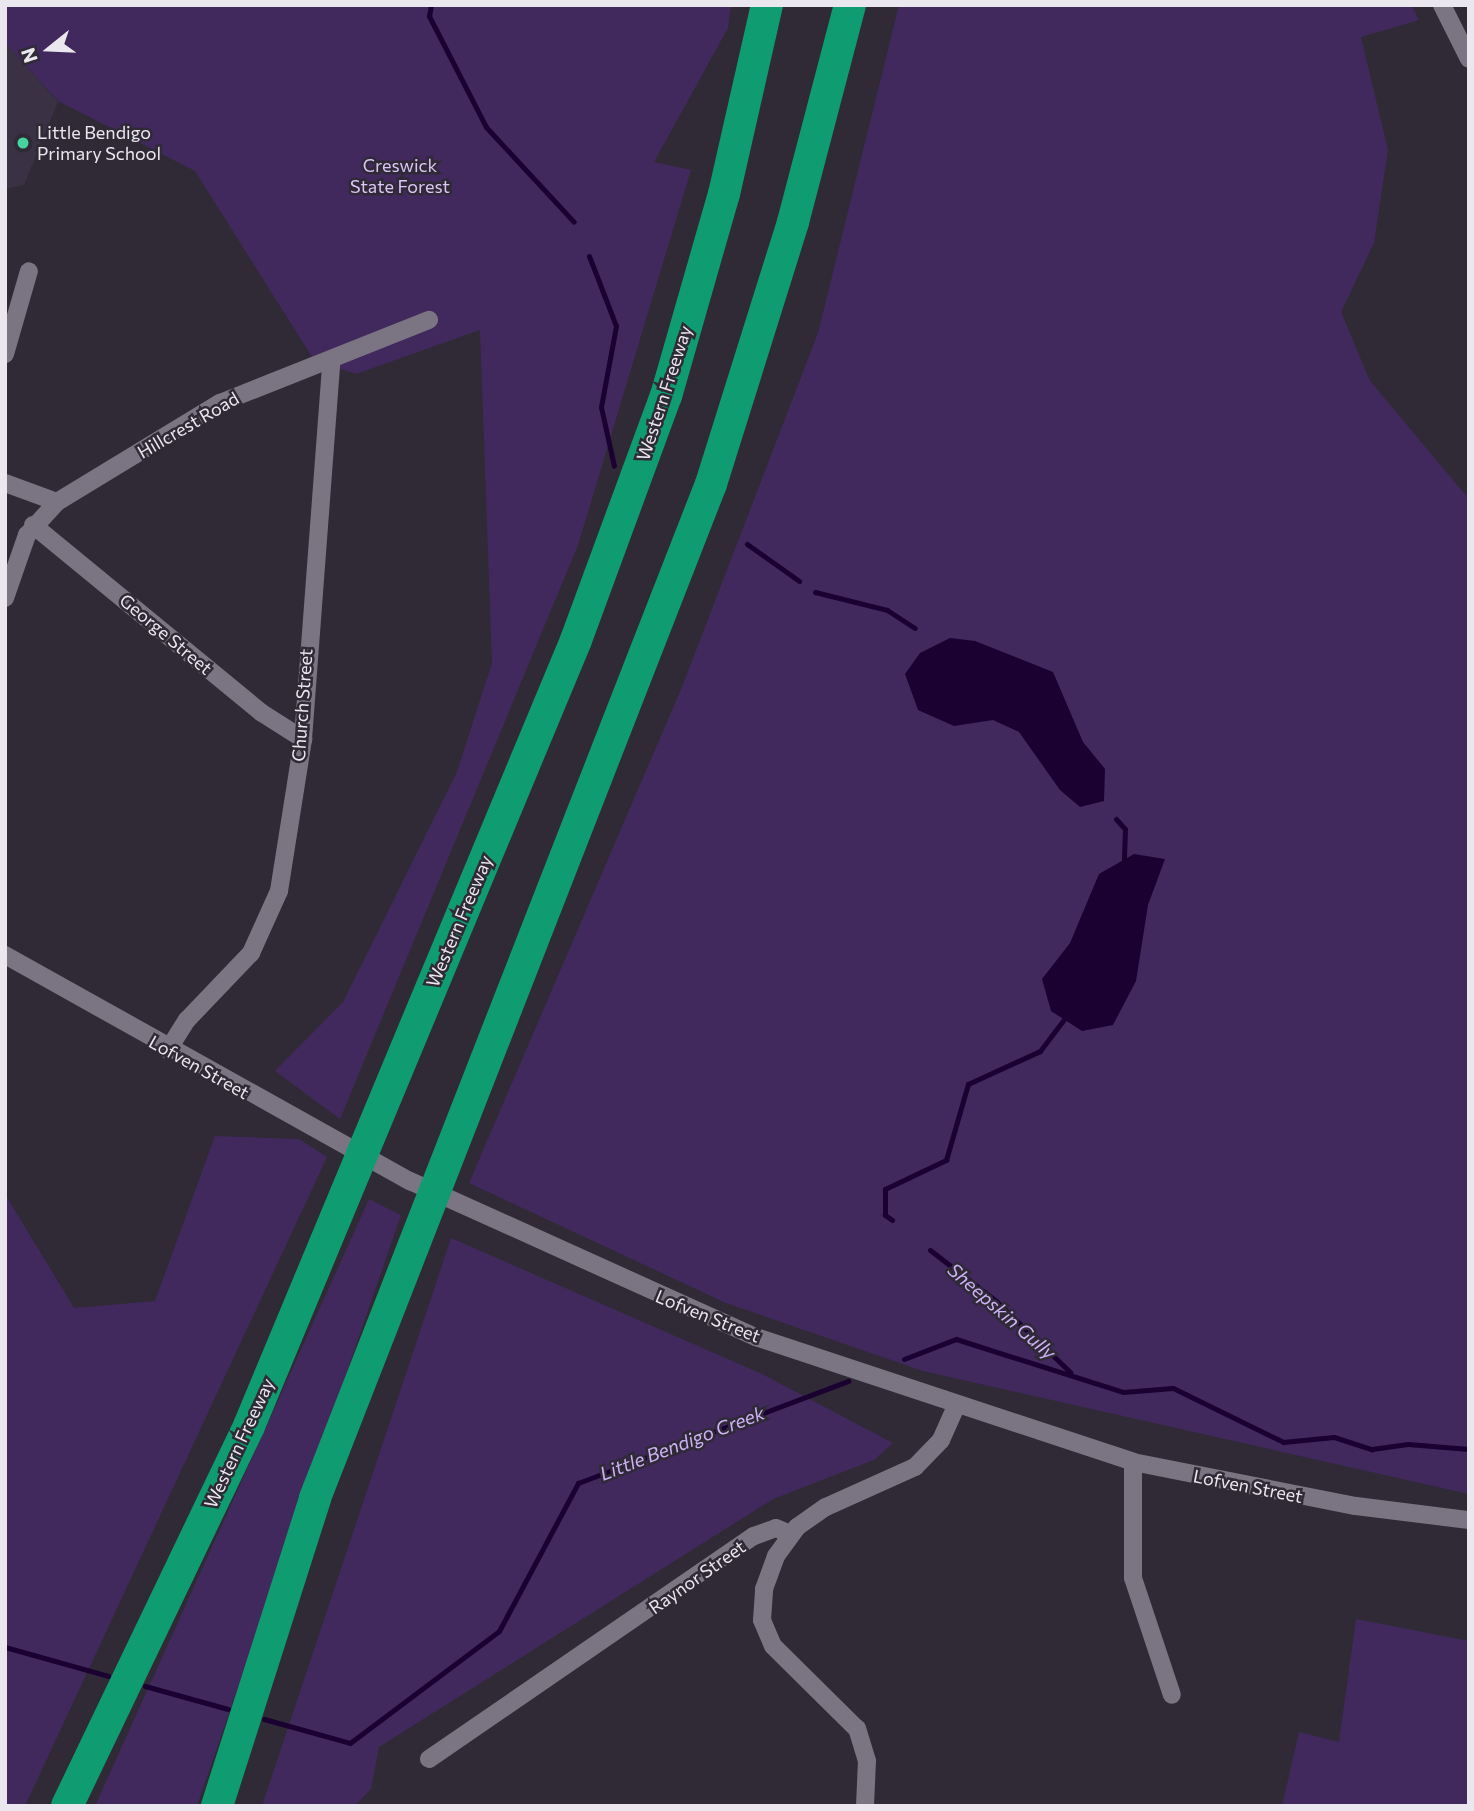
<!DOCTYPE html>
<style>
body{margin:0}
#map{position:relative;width:1474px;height:1811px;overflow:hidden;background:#2f2a36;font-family:Commissioner,sans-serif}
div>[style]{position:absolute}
.built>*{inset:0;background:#3a3244}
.green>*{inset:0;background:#41295d}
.water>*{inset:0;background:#1b0032}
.stream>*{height:5px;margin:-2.5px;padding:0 2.5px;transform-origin:2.5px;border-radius:2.5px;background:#1b0032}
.street>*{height:18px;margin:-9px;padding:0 9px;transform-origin:9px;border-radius:9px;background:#7b7583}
.highway>*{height:32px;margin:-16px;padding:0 16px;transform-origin:16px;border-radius:16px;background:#0e9c70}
.dots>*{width:19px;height:19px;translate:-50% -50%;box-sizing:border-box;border:4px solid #2f2a36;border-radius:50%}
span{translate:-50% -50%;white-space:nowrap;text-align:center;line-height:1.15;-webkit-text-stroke:5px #2f2a36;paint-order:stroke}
.poi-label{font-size:18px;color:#eae7ef}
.left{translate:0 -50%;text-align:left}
.park-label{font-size:18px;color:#dac5f9}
.street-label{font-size:18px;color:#eae7ef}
.water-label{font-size:19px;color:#ceb2f7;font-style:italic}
.frame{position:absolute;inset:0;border:7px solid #eae7ef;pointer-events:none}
.north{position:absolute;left:14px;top:14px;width:70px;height:70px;-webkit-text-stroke:5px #2f2a36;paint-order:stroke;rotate:252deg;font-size:19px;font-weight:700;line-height:28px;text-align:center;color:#eae7ef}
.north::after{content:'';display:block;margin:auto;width:24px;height:32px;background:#eae7ef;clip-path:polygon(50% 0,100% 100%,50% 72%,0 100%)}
</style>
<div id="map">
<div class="built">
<i style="clip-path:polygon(5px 43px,58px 102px,24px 185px,5px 189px)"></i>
</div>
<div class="green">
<i style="clip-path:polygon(5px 5px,731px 5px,728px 28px,654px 162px,691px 170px,578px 545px,340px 1119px,275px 1071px,343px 1002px,457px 772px,492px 663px,480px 330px,356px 374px,314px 360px,195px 171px,58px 101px,5px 43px)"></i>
<i style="clip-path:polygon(899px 5px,1411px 5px,1419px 20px,1361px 37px,1388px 150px,1374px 243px,1341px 312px,1370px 381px,1469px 499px,1469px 1494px,923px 1371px,726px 1303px,469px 1183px,682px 687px,818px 333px)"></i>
<i style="clip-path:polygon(215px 1136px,299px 1139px,327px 1157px,25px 1806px,5px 1806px,5px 1194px,74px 1308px,155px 1301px)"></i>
<i style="clip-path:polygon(369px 1199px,401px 1215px,197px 1806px,95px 1806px)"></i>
<i style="clip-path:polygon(451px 1238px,762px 1374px,893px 1443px,874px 1460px,773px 1499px,379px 1747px,371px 1789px,355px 1806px,262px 1806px)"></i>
<i style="clip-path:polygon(1356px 1619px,1469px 1641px,1469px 1806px,1282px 1806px,1299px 1732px,1339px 1742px)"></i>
</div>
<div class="water">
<i style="clip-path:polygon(950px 638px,975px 641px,1053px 672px,1083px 742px,1105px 769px,1104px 801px,1080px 807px,1060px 790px,1019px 732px,993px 720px,954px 726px,918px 710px,905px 674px,920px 653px)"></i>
<i style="clip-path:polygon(1134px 854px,1165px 859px,1148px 905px,1136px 981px,1113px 1025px,1082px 1031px,1051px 1011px,1042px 979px,1070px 943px,1099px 874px)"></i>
</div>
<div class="stream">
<i style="left:431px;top:5px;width:11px;rotate:100deg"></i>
<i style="left:429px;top:16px;width:125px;rotate:62.8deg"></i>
<i style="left:486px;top:127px;width:129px;rotate:47.2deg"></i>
<i style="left:589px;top:256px;width:75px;rotate:68.9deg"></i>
<i style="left:616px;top:326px;width:82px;rotate:100.5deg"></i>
<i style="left:601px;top:407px;width:60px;rotate:77.6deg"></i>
<i style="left:747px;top:544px;width:64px;rotate:35.4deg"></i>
<i style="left:815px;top:592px;width:74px;rotate:14deg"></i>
<i style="left:887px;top:610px;width:33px;rotate:33deg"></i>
<i style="left:1116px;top:819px;width:13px;rotate:48deg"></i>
<i style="left:1125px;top:829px;width:36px;rotate:92deg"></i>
<i style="left:892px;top:1220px;width:9px;rotate:-144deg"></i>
<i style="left:885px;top:1215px;width:26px;rotate:-90deg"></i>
<i style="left:885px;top:1189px;width:68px;rotate:-25.4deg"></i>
<i style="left:946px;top:1160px;width:79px;rotate:-73.9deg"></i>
<i style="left:968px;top:1084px;width:79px;rotate:-24.6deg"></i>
<i style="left:1040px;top:1051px;width:46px;rotate:-52.9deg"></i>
<i style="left:930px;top:1250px;width:83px;rotate:37.7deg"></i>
<i style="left:996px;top:1301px;width:103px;rotate:43.8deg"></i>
<i style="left:904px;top:1359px;width:56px;rotate:-21deg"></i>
<i style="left:956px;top:1339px;width:175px;rotate:17.6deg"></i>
<i style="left:1123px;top:1392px;width:50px;rotate:-4.6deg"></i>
<i style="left:1173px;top:1388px;width:123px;rotate:26.1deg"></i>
<i style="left:1283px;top:1442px;width:51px;rotate:-5.6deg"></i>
<i style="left:1334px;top:1437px;width:40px;rotate:18deg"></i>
<i style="left:1372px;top:1449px;width:36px;rotate:-8deg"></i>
<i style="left:1408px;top:1444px;width:61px;rotate:4.7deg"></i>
<i style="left:5px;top:1647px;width:107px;rotate:15.7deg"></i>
<i style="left:145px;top:1686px;width:86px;rotate:15.5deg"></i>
<i style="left:264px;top:1719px;width:89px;rotate:15.6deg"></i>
<i style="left:350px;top:1743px;width:186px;rotate:-36.9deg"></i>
<i style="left:499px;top:1631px;width:168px;rotate:-61.9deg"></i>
<i style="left:578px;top:1483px;width:289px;rotate:-20.7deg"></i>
</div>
<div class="street">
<i style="left:1442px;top:5px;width:60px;rotate:63.4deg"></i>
<i style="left:5px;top:354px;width:86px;rotate:-73.9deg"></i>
<i style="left:5px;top:483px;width:55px;rotate:20.1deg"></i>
<i style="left:33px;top:525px;width:296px;rotate:39.4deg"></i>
<i style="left:262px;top:713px;width:49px;rotate:32.4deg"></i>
<i style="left:5px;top:598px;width:67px;rotate:-70.8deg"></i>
<i style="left:27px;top:535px;width:45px;rotate:-47.7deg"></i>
<i style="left:57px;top:502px;width:191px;rotate:-31.3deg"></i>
<i style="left:220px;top:403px;width:225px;rotate:-21.7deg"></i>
<i style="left:5px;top:955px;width:464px;rotate:29.2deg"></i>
<i style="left:410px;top:1181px;width:380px;rotate:24.3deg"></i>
<i style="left:756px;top:1337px;width:397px;rotate:18.3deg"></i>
<i style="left:1133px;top:1462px;width:227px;rotate:11.2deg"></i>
<i style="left:1356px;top:1506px;width:114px;rotate:7.1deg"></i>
<i style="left:168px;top:1050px;width:36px;rotate:-58deg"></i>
<i style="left:187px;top:1020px;width:93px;rotate:-46.3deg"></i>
<i style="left:251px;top:953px;width:68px;rotate:-65.7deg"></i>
<i style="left:279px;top:891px;width:154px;rotate:-81deg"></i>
<i style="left:303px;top:739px;width:377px;rotate:-85.7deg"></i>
<i style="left:1133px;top:1462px;width:116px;rotate:90deg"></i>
<i style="left:1133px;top:1578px;width:123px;rotate:71.6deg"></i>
<i style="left:429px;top:1759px;width:394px;rotate:-34.5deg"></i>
<i style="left:754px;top:1536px;width:23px;rotate:-20deg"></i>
<i style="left:776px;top:1528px;width:15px;rotate:23deg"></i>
<i style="left:865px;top:1806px;width:45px;rotate:-87.5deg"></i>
<i style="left:867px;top:1761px;width:34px;rotate:-107deg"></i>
<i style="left:857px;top:1729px;width:118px;rotate:-135.3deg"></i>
<i style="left:773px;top:1646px;width:28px;rotate:-113deg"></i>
<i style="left:762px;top:1620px;width:31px;rotate:-86deg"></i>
<i style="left:764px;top:1589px;width:35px;rotate:-70deg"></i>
<i style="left:776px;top:1556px;width:36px;rotate:-54deg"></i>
<i style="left:797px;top:1527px;width:35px;rotate:-35deg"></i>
<i style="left:826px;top:1507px;width:98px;rotate:-24.2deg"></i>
<i style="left:915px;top:1467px;width:37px;rotate:-46deg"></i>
<i style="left:941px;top:1440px;width:35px;rotate:-66deg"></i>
</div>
<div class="highway">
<i style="left:67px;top:1806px;width:421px;rotate:-64.4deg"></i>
<i style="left:249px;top:1426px;width:851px;rotate:-67.41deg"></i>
<i style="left:576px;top:640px;width:260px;rotate:-69.8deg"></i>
<i style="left:666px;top:396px;width:210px;rotate:-74deg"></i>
<i style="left:724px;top:194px;width:194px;rotate:-77.2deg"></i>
<i style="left:217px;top:1806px;width:323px;rotate:-72.3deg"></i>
<i style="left:315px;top:1498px;width:1089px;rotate:-68.67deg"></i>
<i style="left:711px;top:484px;width:275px;rotate:-72.6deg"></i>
<i style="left:793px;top:222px;width:224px;rotate:-75.3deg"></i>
</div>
<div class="dots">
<i style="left:23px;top:143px;background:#45d49e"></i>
</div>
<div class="poi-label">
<span class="left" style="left:37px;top:143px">Little Bendigo<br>Primary School</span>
</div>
<div class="park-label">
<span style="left:400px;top:176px">Creswick<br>State Forest</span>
</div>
<div class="street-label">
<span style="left:664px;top:393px;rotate:-72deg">Western Freeway</span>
<span style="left:188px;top:425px;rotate:-30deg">Hillcrest Road</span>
<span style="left:166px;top:634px;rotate:40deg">George Street</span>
<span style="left:302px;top:705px;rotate:-86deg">Church Street</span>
<span style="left:459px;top:921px;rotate:-67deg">Western Freeway</span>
<span style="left:199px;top:1067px;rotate:29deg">Lofven Street</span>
<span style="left:708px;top:1316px;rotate:22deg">Lofven Street</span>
<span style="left:239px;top:1443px;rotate:-65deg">Western Freeway</span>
<span style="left:1248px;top:1486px;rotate:11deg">Lofven Street</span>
<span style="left:697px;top:1577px;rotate:-35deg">Raynor Street</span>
</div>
<div class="water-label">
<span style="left:1002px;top:1311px;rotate:41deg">Sheepskin Gully</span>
<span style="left:682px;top:1443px;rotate:-21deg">Little Bendigo Creek</span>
</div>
<div class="frame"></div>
<div class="north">N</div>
</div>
